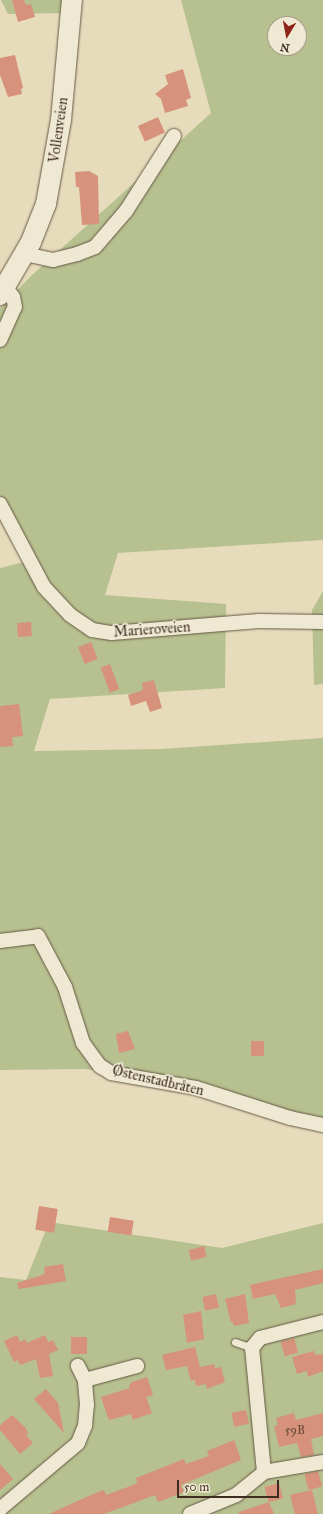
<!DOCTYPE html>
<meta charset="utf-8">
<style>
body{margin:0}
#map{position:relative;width:323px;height:1514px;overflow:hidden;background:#e6dcbc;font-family:"IM FELL Great Primer",serif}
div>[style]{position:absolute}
.green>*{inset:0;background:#b7c08f}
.building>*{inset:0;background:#d6927a;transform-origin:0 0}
.roads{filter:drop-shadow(0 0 1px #675846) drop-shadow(0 0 1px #675846)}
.lane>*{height:7px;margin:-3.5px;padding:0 3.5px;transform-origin:3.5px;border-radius:3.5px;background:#efe8d3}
.street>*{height:14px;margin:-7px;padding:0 7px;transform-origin:7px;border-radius:7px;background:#efe8d3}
.secondary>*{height:20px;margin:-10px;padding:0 10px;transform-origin:10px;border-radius:10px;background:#efe8d3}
span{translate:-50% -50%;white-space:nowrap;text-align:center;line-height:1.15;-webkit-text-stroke:3.5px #efe8d3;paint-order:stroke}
.number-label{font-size:12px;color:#634636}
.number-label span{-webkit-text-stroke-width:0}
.street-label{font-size:14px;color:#3d2c1f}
.north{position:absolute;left:267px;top:16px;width:40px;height:40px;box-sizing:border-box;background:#efe8d3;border:1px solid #a89d8b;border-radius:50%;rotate:190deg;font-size:11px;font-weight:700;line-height:16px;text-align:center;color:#3d2c1f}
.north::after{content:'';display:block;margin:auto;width:14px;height:18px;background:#8f2418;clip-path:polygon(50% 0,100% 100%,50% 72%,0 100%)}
.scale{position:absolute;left:177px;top:1480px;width:102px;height:18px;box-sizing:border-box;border:2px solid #3d2c1f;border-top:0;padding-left:5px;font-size:12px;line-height:14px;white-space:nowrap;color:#3d2c1f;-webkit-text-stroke:3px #efe8d3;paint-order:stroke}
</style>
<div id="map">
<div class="green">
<i style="clip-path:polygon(1px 0,81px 0,68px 13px,8px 14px)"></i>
<i style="clip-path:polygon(evenodd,181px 0,323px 0,323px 540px,118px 553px,105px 595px,226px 604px,225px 688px,50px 699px,34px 751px,161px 749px,323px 738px,323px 1129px,213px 1093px,86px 1069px,0 1070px,0 568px,28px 561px,0 517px,0 308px,30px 277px,211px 113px,181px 0,275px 24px,299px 24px,299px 48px,275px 48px,275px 24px)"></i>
<i style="clip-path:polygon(323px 591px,323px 684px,314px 685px,312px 610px)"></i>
<i style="clip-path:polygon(49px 1222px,222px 1248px,323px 1223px,323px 1514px,0 1514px,0 1277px,26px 1280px)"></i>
</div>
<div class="building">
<i style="clip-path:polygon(12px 0,24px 0,26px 5px,31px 4px,35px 17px,18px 22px)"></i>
<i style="clip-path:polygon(15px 55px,23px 88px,21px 89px,22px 94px,8px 97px,0 75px,0 58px)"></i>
<i style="clip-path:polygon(183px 69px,191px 98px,186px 100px,188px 106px,165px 113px,161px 99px,155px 94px,168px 84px,165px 75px)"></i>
<i style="left:158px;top:117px;width:17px;height:22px;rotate:66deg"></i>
<i style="clip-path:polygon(89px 171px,98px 176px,99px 224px,82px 225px,79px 187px,76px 187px,75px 172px)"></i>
<i style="left:31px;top:622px;width:14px;height:14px;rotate:86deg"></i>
<i style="left:91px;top:642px;width:18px;height:14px;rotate:68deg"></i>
<i style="left:110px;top:664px;width:27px;height:10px;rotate:70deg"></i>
<i style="clip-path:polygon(154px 680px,162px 708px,150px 712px,146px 701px,131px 706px,128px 695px,143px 690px,142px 683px)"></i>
<i style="clip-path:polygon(19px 704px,23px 736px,12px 737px,13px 746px,0 747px,0 706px)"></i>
<i style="clip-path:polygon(128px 1031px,135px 1049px,119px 1053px,116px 1034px)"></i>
<i style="left:264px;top:1041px;width:15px;height:13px;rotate:90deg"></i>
<i style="left:39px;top:1206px;width:19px;height:24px;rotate:9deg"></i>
<i style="left:110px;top:1217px;width:24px;height:15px;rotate:9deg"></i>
<i style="left:204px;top:1246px;width:11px;height:16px;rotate:75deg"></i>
<i style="clip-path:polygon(63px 1264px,66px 1281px,19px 1289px,17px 1283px,45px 1274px,44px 1267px)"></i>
<i style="clip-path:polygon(323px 1269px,323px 1283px,295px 1290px,296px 1304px,281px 1308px,275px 1294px,253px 1299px,250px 1285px)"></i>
<i style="left:216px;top:1294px;width:14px;height:14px;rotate:78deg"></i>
<i style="clip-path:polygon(245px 1294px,249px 1323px,234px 1326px,233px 1322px,231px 1322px,225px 1299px)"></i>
<i style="clip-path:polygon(201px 1311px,204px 1339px,187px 1343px,183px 1315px)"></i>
<i style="clip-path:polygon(17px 1335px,20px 1342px,25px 1339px,27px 1343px,45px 1335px,48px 1342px,53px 1340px,58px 1350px,49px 1354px,53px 1376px,40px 1378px,36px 1359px,20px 1365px,18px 1360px,14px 1362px,4px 1341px)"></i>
<i style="left:71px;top:1337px;width:16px;height:17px"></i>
<i style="left:294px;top:1338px;width:15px;height:14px;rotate:74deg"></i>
<i style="clip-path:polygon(195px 1347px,200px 1367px,214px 1364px,215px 1368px,221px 1367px,225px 1382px,207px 1389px,206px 1384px,196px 1386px,195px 1380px,191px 1381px,187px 1366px,166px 1370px,162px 1355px)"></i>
<i style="clip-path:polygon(314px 1351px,315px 1355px,323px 1354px,323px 1371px,308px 1377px,307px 1371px,297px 1374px,292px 1357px)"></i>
<i style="clip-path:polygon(147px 1377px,153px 1395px,146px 1397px,152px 1413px,133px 1420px,131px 1414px,110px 1420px,108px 1418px,101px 1397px,130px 1388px,129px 1385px,132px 1382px)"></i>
<i style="clip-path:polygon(46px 1389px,58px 1403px,64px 1433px,34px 1399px)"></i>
<i style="left:246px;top:1410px;width:14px;height:15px;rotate:78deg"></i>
<i style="clip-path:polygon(294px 1413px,296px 1420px,323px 1413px,323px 1436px,311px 1439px,314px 1455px,301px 1457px,297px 1443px,279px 1447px,274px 1426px,278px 1425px,276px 1418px)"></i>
<i style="clip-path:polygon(12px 1415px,25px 1427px,28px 1433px,26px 1435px,33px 1443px,20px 1454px,0 1430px,0 1425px)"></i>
<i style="clip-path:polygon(234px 1440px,241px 1460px,181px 1485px,184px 1492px,158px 1502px,155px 1495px,104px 1514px,49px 1514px,93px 1494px,104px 1490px,106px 1495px,128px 1487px,137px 1483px,136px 1478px,184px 1459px,186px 1464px,209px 1456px,207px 1451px)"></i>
<i style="clip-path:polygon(0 1464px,13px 1479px,0 1490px)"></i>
<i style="left:318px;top:1471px;width:16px;height:14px;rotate:75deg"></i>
<i style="left:279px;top:1483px;width:16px;height:15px;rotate:75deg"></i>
<i style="clip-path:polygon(312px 1490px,318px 1514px,295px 1514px,290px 1495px)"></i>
<i style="clip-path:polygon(269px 1502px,274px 1514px,239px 1514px,239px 1512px)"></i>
</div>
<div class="roads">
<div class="lane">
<i style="left:235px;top:1342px;width:18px;rotate:19deg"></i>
</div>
<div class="street">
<i style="left:25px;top:254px;width:29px;rotate:12deg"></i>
<i style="left:53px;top:260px;width:25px;rotate:-14deg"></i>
<i style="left:77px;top:254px;width:19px;rotate:-21deg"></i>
<i style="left:95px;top:247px;width:48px;rotate:-49.3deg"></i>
<i style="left:126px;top:211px;width:89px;rotate:-57.4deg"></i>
<i style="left:0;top:340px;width:36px;rotate:-66deg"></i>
<i style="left:15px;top:307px;width:10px;rotate:-101deg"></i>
<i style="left:13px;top:297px;width:11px;rotate:-128deg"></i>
<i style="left:0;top:504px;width:94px;rotate:62.1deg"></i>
<i style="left:44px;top:587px;width:38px;rotate:47deg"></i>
<i style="left:70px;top:615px;width:27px;rotate:34deg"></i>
<i style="left:92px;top:630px;width:20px;rotate:9deg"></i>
<i style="left:112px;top:633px;width:147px;rotate:-4.7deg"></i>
<i style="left:259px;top:621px;width:64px;rotate:0.9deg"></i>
<i style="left:0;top:941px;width:38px;rotate:-7deg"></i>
<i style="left:38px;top:936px;width:58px;rotate:62.1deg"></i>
<i style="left:65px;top:987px;width:59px;rotate:72.2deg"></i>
<i style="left:83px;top:1043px;width:29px;rotate:54deg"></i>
<i style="left:100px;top:1066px;width:13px;rotate:32deg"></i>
<i style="left:111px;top:1073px;width:86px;rotate:10deg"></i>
<i style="left:196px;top:1088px;width:99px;rotate:17.7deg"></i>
<i style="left:290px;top:1118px;width:34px;rotate:12deg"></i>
<i style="left:85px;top:1380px;width:54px;rotate:-15.1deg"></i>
<i style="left:264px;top:1472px;width:125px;rotate:-95.5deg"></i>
<i style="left:252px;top:1348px;width:13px;rotate:-51deg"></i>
<i style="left:260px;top:1338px;width:65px;rotate:-14.3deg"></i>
<i style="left:0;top:1509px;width:102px;rotate:-40.2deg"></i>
<i style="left:78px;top:1443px;width:18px;rotate:-68deg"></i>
<i style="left:85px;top:1426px;width:21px;rotate:-85deg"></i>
<i style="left:87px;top:1405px;width:25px;rotate:-95deg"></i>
<i style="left:85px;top:1380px;width:16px;rotate:-117deg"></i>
<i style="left:190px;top:1514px;width:50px;rotate:-22.4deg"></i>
<i style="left:236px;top:1495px;width:36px;rotate:-39deg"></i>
<i style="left:264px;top:1472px;width:60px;rotate:-9.6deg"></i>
</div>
<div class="secondary">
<i style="left:0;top:295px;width:61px;rotate:-59.7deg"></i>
<i style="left:31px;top:242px;width:41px;rotate:-68.5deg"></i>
<i style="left:46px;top:204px;width:85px;rotate:-79.9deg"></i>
<i style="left:61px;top:120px;width:121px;rotate:-84.8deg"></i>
</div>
</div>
<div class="number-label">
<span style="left:295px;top:1431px">59B</span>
</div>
<div class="street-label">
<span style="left:59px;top:130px;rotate:-82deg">Vollenveien</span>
<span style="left:152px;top:630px;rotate:-4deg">Marieroveien</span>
<span style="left:158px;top:1081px;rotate:13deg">Østenstadbråten</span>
</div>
<div class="north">N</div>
<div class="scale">50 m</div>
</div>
